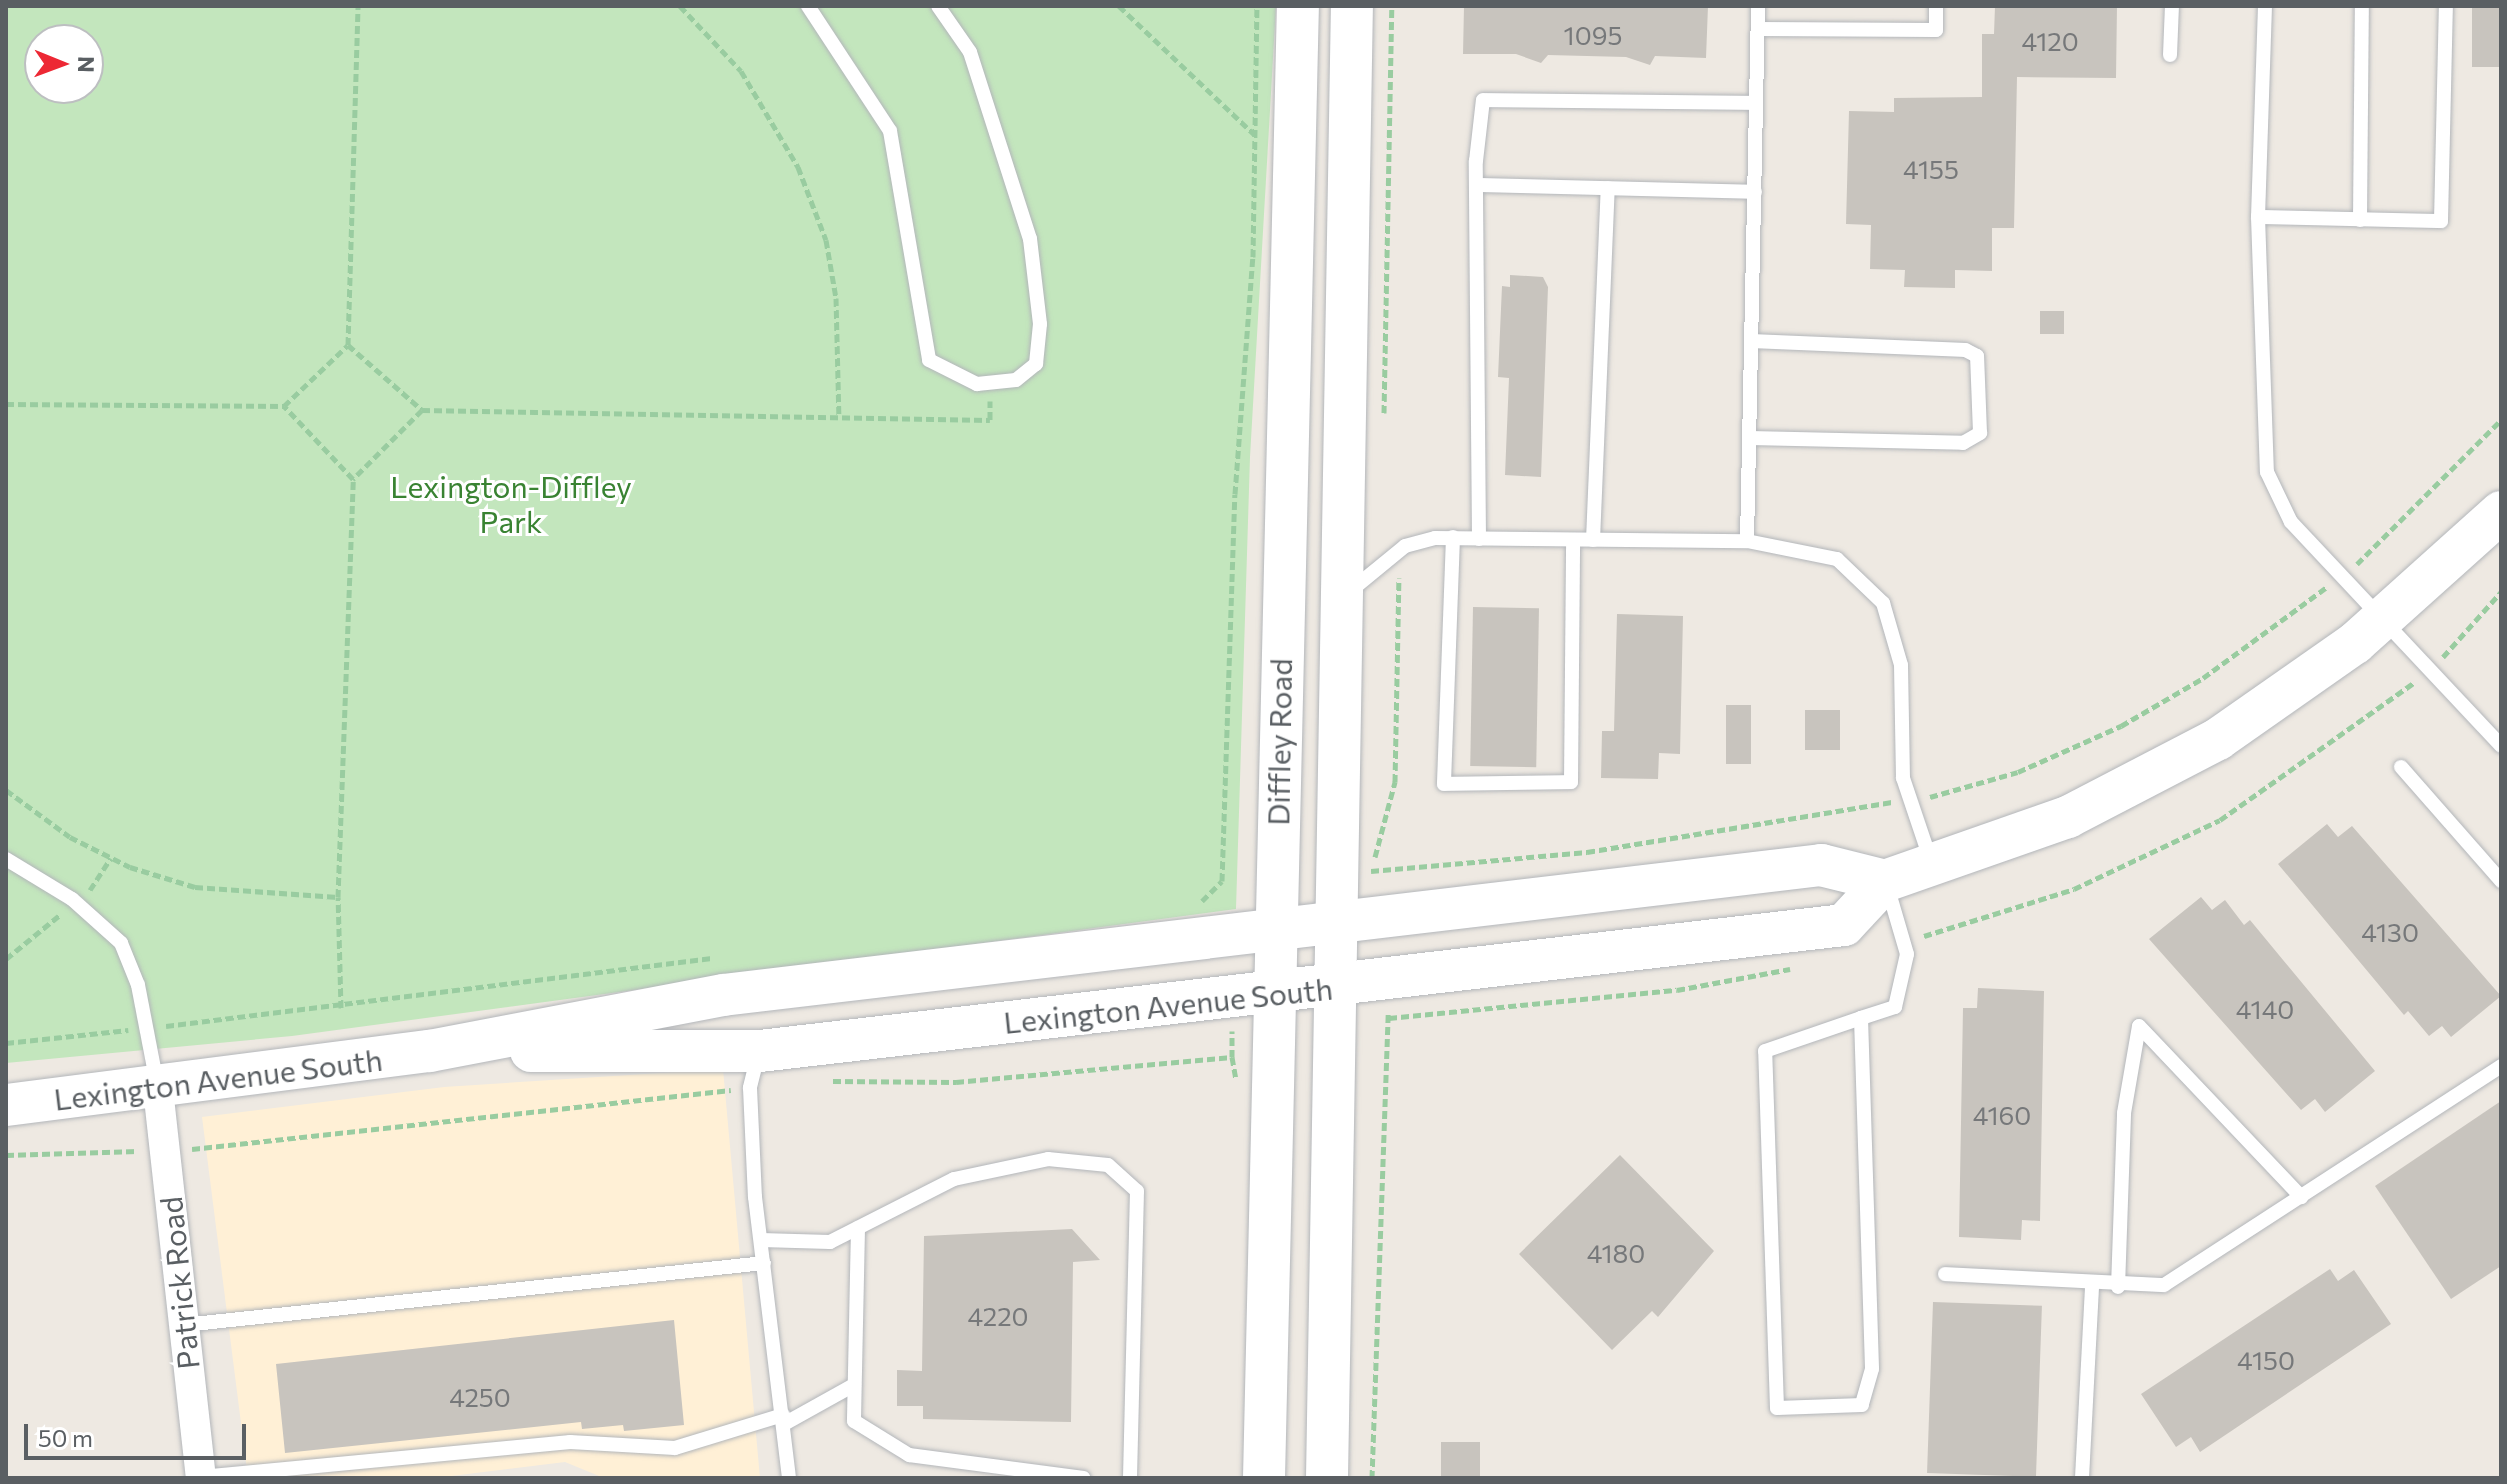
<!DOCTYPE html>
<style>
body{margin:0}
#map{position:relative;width:2507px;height:1484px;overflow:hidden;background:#eee9e2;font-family:Commissioner,sans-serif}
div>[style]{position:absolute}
.commercial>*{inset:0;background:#fff0d6}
.green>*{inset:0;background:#c3e6bd}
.building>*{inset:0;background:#c8c4be;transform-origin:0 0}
.path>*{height:5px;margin-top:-2.5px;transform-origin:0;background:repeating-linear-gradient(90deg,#99cca0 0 8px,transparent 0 12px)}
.roads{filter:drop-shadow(0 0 2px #b3b6ba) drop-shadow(0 0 2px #b3b6ba)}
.lane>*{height:14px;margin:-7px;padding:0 7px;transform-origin:7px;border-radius:7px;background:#fff}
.street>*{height:30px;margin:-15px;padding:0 15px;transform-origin:15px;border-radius:15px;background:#fff}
.secondary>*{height:42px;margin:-21px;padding:0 21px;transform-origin:21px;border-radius:21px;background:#fff}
span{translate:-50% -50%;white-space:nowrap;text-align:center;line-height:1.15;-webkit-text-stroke:6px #fff;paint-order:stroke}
.number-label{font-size:26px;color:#76787a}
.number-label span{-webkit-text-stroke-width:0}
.park-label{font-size:30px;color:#398332}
.street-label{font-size:30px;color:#5a5f63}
.frame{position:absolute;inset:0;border:8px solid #5a5f63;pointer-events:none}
.north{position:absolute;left:24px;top:24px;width:80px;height:80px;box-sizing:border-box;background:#fff;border:2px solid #bdbfc1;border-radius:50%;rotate:91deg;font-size:22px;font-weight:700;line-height:32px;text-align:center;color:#5a5f63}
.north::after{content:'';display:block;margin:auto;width:28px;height:36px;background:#ed2834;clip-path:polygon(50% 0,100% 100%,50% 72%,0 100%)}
.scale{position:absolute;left:24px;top:1424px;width:222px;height:36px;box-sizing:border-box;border:4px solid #5a5f63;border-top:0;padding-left:10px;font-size:24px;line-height:28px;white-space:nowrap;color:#5a5f63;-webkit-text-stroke:6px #fff;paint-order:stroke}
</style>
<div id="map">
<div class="commercial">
<i style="clip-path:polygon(723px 1069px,760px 1478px,604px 1478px,565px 1462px,435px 1478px,248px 1478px,202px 1117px,444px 1087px)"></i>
</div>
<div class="green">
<i style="clip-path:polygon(evenodd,6px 6px,1276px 6px,1250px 457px,1236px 909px,292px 1036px,6px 1063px,6px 6px,40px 40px,88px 40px,88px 88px,40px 88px,40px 40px)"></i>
</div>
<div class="building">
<i style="clip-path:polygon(1464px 6px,1708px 6px,1706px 58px,1655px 56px,1650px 65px,1626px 57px,1548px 55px,1541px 63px,1516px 54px,1463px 54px)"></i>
<i style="clip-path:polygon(1995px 6px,2117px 6px,2116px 78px,2017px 77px,2014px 228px,1992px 228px,1992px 271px,1955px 270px,1955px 288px,1904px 287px,1905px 270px,1870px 269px,1871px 225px,1846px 224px,1849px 111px,1894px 112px,1894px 98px,1982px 97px,1982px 34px,1994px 34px)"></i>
<i style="left:2472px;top:6px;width:29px;height:61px"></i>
<i style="clip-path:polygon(1510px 275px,1543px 277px,1548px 287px,1541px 477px,1505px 475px,1509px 378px,1498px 377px,1502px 286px,1510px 287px)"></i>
<i style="left:2040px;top:311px;width:24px;height:23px"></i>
<i style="left:1473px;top:607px;width:66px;height:159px;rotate:1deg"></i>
<i style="clip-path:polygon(1617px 614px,1683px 616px,1680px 754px,1659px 753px,1658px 779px,1601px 778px,1602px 731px,1614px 731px)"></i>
<i style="left:1726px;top:705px;width:25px;height:59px"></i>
<i style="left:1805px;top:710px;width:35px;height:40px"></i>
<i style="clip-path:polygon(2327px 824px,2338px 837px,2352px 826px,2501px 996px,2451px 1037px,2442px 1026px,2429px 1036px,2408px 1011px,2404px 1015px,2278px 864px)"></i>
<i style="clip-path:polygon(2201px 897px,2212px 910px,2225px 900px,2244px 925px,2250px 920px,2375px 1071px,2325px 1112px,2315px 1099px,2301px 1110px,2149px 939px)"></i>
<i style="clip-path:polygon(1978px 988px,2044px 991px,2040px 1221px,2022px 1220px,2021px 1240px,1959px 1237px,1963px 1008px,1977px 1008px)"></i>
<i style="clip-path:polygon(2501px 1101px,2501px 1266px,2451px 1299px,2375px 1186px)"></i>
<i style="clip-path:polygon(1620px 1155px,1714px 1251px,1658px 1317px,1652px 1311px,1612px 1350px,1519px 1254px)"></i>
<i style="clip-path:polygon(1072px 1229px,1100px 1260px,1073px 1262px,1071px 1422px,923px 1419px,923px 1406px,897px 1406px,897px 1370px,922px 1371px,924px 1236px)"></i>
<i style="clip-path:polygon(2330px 1269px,2338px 1281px,2354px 1270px,2391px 1324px,2200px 1452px,2191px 1437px,2176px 1447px,2141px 1394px)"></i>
<i style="left:1933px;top:1302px;width:109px;height:171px;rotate:2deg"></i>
<i style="clip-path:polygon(674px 1320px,684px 1425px,624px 1431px,623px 1425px,582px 1429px,581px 1422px,285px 1453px,276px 1364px)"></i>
<i style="left:1441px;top:1442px;width:39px;height:36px"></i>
</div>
<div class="path">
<i style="left:680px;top:6px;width:89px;rotate:46.8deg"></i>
<i style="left:741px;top:71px;width:112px;rotate:59.3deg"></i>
<i style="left:798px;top:167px;width:78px;rotate:69deg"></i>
<i style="left:826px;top:240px;width:59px;rotate:80.2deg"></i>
<i style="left:836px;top:298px;width:119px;rotate:88.6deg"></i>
<i style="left:1119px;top:6px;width:187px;rotate:43.5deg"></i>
<i style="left:348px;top:345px;width:98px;rotate:41.3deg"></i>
<i style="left:422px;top:410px;width:98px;rotate:135deg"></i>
<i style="left:353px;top:479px;width:100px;rotate:-133.4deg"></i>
<i style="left:284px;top:406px;width:88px;rotate:-43.6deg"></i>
<i style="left:348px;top:345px;width:339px;rotate:-88.3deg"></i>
<i style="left:6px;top:404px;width:278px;rotate:0.4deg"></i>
<i style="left:422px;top:410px;width:568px;rotate:1.01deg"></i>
<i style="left:990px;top:420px;width:19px;rotate:-90deg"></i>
<i style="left:1384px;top:413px;width:407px;rotate:-88.9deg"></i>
<i style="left:2357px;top:564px;width:204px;rotate:-45deg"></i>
<i style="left:2443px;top:657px;width:87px;rotate:-48.3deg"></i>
<i style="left:6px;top:790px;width:79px;rotate:36.3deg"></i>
<i style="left:70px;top:837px;width:67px;rotate:26.6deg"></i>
<i style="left:130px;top:867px;width:68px;rotate:17.1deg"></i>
<i style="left:195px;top:887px;width:143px;rotate:4deg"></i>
<i style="left:1930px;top:797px;width:91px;rotate:-15.9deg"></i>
<i style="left:2018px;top:772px;width:113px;rotate:-24.1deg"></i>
<i style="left:2121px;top:726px;width:95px;rotate:-30.3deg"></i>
<i style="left:2203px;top:678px;width:154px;rotate:-36.3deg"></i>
<i style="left:1375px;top:857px;width:78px;rotate:-75.1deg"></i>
<i style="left:1395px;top:782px;width:204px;rotate:-88.9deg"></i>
<i style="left:1371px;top:871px;width:217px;rotate:-5deg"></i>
<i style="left:1587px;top:852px;width:309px;rotate:-9.3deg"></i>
<i style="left:90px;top:890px;width:38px;rotate:-57deg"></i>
<i style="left:1202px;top:901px;width:28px;rotate:-45deg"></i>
<i style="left:1222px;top:881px;width:387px;rotate:-88.1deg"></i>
<i style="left:1235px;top:494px;width:238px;rotate:-85.7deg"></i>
<i style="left:1253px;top:257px;width:251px;rotate:-89.1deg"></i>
<i style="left:1924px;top:936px;width:157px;rotate:-17.4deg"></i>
<i style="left:2074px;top:889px;width:161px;rotate:-25.3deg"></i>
<i style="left:2220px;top:820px;width:239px;rotate:-35.3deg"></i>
<i style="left:6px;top:959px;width:71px;rotate:-39.3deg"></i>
<i style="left:341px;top:1008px;width:111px;rotate:-91.5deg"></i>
<i style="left:338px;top:897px;width:418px;rotate:-87.9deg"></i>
<i style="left:1389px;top:1018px;width:289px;rotate:-5.6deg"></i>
<i style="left:1677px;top:990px;width:115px;rotate:-10.5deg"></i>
<i style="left:166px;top:1026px;width:550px;rotate:-7.1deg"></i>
<i style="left:6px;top:1043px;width:123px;rotate:-6.1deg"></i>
<i style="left:1232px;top:1057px;width:22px;rotate:80deg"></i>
<i style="left:833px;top:1081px;width:123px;rotate:0.5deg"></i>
<i style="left:956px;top:1082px;width:277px;rotate:-5.2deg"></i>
<i style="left:1232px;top:1057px;width:26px;rotate:-90deg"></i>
<i style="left:192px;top:1149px;width:542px;rotate:-6.25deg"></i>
<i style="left:6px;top:1155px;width:132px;rotate:-1.7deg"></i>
<i style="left:1372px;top:1478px;width:465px;rotate:-88deg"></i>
</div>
<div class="roads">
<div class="lane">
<i style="left:808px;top:6px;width:149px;rotate:56.7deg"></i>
<i style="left:890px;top:131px;width:232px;rotate:80.3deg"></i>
<i style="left:929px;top:360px;width:54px;rotate:26.6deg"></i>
<i style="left:977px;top:384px;width:39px;rotate:-6deg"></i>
<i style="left:1016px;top:380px;width:26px;rotate:-39deg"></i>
<i style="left:1036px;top:364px;width:40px;rotate:-84.3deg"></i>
<i style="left:1040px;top:324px;width:86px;rotate:-96.7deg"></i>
<i style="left:1030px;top:239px;width:196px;rotate:-107.8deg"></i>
<i style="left:970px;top:52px;width:56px;rotate:-124.8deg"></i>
<i style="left:2265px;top:6px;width:211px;rotate:91.9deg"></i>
<i style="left:2258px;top:217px;width:183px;rotate:1.3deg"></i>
<i style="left:2441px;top:221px;width:215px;rotate:-88.7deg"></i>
<i style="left:1758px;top:29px;width:178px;rotate:0.3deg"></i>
<i style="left:1936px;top:30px;width:24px;rotate:-90deg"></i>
<i style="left:2170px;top:55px;width:49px;rotate:-87.7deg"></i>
<i style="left:1477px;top:185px;width:278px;rotate:1.4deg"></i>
<i style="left:2258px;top:217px;width:255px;rotate:88deg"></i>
<i style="left:2267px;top:472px;width:55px;rotate:64.4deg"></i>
<i style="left:2291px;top:522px;width:307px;rotate:46.8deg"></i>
<i style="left:2360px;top:220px;width:214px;rotate:-89.5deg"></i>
<i style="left:1750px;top:438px;width:213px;rotate:1.3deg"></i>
<i style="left:1963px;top:443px;width:20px;rotate:-30deg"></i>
<i style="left:1980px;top:433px;width:77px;rotate:-92.2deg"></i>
<i style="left:1977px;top:356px;width:13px;rotate:-153deg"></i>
<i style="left:1965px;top:350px;width:213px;rotate:-177.6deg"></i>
<i style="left:1453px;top:537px;width:247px;rotate:92.1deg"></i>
<i style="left:1444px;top:784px;width:127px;rotate:-0.9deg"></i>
<i style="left:1571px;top:782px;width:242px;rotate:-89.5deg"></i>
<i style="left:1479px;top:539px;width:378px;rotate:-90.5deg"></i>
<i style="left:1476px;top:161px;width:61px;rotate:-83.5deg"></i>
<i style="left:1483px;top:100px;width:273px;rotate:0.6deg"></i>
<i style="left:1593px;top:540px;width:352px;rotate:-87.6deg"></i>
<i style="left:1747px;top:541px;width:535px;rotate:-88.82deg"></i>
<i style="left:1349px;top:592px;width:72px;rotate:-39.4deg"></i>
<i style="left:1405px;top:546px;width:31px;rotate:-15deg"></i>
<i style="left:1435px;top:538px;width:312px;rotate:0.6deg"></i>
<i style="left:1747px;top:541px;width:92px;rotate:11.3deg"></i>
<i style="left:1837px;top:559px;width:64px;rotate:43.7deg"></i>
<i style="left:1883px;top:603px;width:65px;rotate:73.8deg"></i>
<i style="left:1901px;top:665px;width:113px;rotate:89deg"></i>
<i style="left:1903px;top:778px;width:88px;rotate:71.4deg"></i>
<i style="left:2401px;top:767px;width:152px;rotate:48.7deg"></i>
<i style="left:6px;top:859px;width:77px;rotate:31.2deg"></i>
<i style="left:72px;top:899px;width:66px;rotate:41.9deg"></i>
<i style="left:121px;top:943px;width:45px;rotate:68deg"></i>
<i style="left:138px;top:985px;width:101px;rotate:79.1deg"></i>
<i style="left:1861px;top:1018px;width:351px;rotate:88.2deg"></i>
<i style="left:1872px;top:1369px;width:37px;rotate:106deg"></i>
<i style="left:1862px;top:1405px;width:85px;rotate:178deg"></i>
<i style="left:1777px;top:1408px;width:357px;rotate:-91.9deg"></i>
<i style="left:1765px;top:1051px;width:102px;rotate:-19deg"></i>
<i style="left:1861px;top:1018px;width:36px;rotate:-18deg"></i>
<i style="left:1895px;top:1007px;width:54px;rotate:-77.2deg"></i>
<i style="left:1907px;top:954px;width:68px;rotate:-106.3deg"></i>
<i style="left:758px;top:1055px;width:34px;rotate:104deg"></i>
<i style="left:750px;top:1088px;width:109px;rotate:87.4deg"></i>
<i style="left:755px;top:1197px;width:283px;rotate:83.1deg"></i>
<i style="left:858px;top:1228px;width:193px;rotate:91.2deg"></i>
<i style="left:854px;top:1421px;width:65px;rotate:31.7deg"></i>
<i style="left:909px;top:1455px;width:176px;rotate:7.5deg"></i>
<i style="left:761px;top:1240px;width:69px;rotate:1.7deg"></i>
<i style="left:830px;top:1242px;width:139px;rotate:-26.9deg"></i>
<i style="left:954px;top:1179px;width:96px;rotate:-12deg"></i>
<i style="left:1048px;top:1159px;width:60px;rotate:5.7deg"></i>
<i style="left:1108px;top:1165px;width:39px;rotate:42deg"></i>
<i style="left:1137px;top:1191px;width:287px;rotate:91.4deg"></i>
<i style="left:1945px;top:1274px;width:219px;rotate:2.9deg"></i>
<i style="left:2164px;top:1285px;width:402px;rotate:-33deg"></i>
<i style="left:2118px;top:1287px;width:174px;rotate:-88deg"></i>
<i style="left:2124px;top:1113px;width:88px;rotate:-80.2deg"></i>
<i style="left:2139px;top:1026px;width:236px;rotate:46.5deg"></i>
<i style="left:184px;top:1325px;width:583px;rotate:-6.1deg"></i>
<i style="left:784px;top:1424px;width:80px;rotate:-29.1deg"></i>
<i style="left:201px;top:1477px;width:371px;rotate:-5.4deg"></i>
<i style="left:570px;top:1442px;width:105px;rotate:3.3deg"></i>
<i style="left:675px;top:1448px;width:113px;rotate:-17deg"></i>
<i style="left:2082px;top:1478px;width:193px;rotate:-87deg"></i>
</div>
<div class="street">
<i style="left:158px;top:1089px;width:391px;rotate:83.7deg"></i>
</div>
<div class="secondary">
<i style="left:531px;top:1051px;width:229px"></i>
<i style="left:760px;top:1051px;width:1091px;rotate:-6.63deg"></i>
<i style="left:1844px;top:925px;width:60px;rotate:-47deg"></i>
<i style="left:6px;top:1105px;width:427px;rotate:-7.3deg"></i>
<i style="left:430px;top:1051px;width:298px;rotate:-10.8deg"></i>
<i style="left:723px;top:995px;width:1106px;rotate:-6.75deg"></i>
<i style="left:1821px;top:865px;width:66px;rotate:14deg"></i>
<i style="left:1885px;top:881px;width:194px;rotate:-19.3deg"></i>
<i style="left:2068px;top:817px;width:169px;rotate:-27.5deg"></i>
<i style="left:2218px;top:739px;width:167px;rotate:-35deg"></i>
<i style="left:2355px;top:643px;width:196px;rotate:-41.9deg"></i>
<i style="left:1264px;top:1478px;width:1472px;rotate:-88.68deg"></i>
<i style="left:1327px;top:1478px;width:1472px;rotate:-89.03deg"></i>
</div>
</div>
<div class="number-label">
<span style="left:1593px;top:35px">1095</span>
<span style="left:2050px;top:41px">4120</span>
<span style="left:1931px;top:169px">4155</span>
<span style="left:2390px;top:932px">4130</span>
<span style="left:2265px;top:1009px">4140</span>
<span style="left:2002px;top:1115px">4160</span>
<span style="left:1616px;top:1253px">4180</span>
<span style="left:998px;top:1316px">4220</span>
<span style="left:2266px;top:1360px">4150</span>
<span style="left:480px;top:1397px">4250</span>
</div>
<div class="park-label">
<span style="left:511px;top:503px">Lexington-Diffley<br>Park</span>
</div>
<div class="street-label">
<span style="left:1279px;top:742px;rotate:-89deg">Diffley Road</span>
<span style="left:1168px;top:1005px;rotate:-6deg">Lexington Avenue South</span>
<span style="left:218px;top:1079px;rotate:-7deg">Lexington Avenue South</span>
<span style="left:179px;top:1283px;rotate:-96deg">Patrick Road</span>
</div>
<div class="frame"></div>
<div class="north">N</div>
<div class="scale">50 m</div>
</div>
